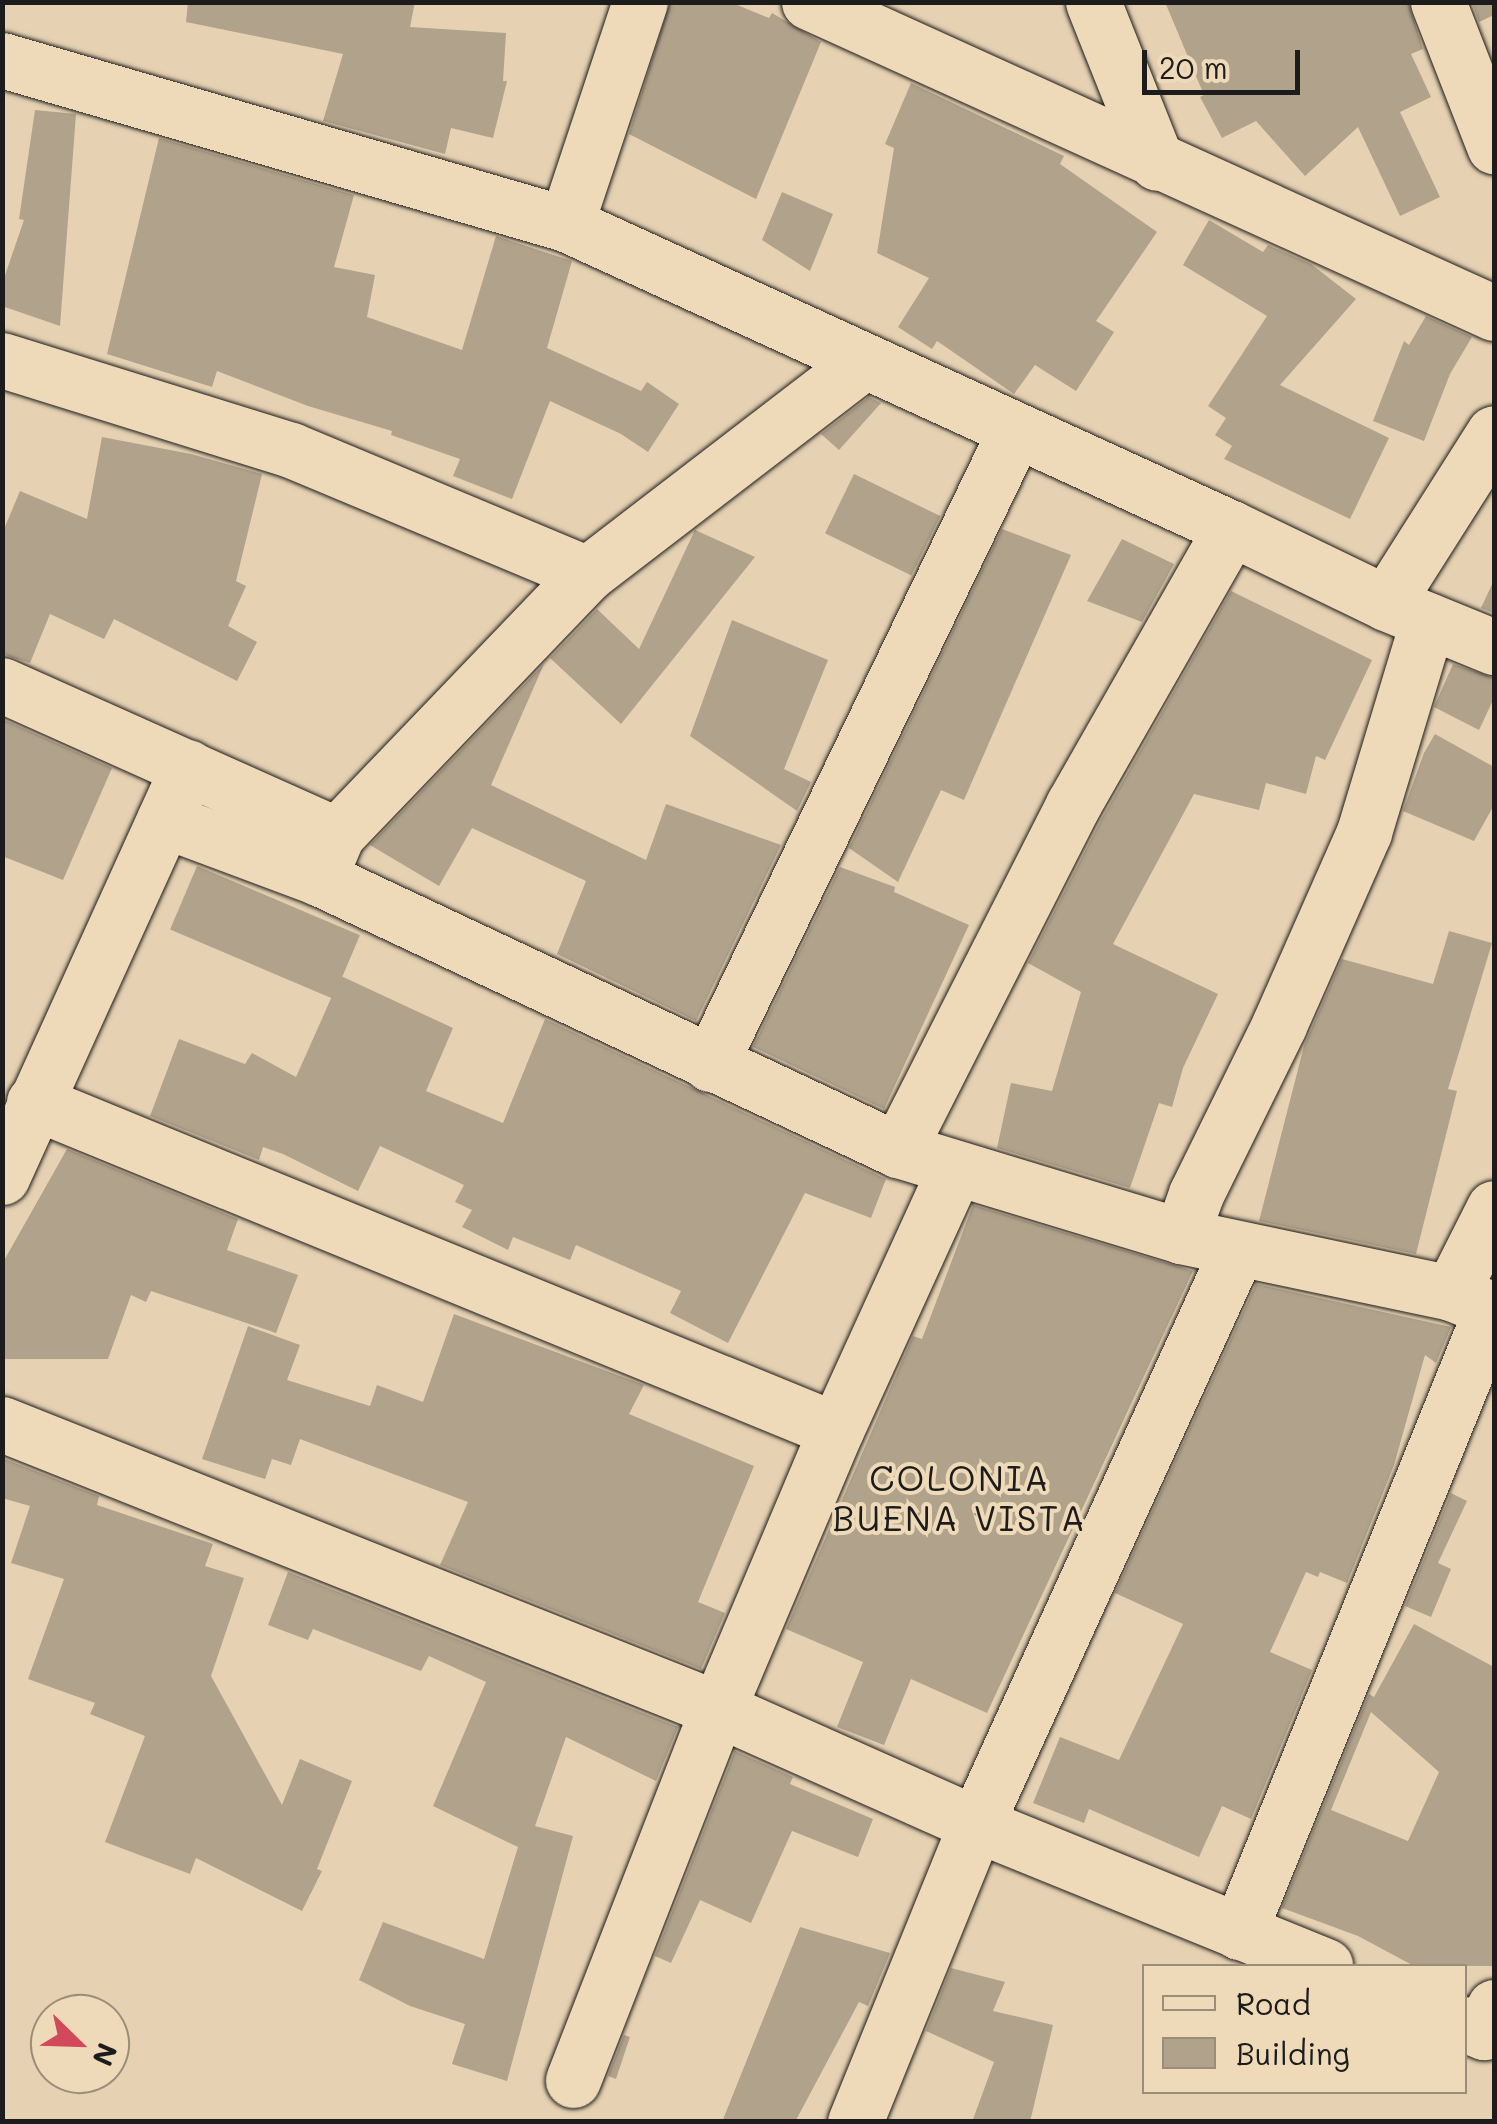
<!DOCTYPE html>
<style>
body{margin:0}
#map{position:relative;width:1497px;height:2124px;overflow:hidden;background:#e6d2b2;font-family:Mali,sans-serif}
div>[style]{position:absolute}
.building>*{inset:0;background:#b1a28b;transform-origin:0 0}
.roads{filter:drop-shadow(0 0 2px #1c1c1c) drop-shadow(0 0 2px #1c1c1c)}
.minor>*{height:55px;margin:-27.5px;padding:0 27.5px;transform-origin:27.5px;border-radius:27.5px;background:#eedab8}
span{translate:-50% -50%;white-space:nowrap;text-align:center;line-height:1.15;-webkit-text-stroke:8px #eedab8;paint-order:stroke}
.neighbourhood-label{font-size:35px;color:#1c1c1c;letter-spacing:2.5px}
.frame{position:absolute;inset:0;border:5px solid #1c1c1c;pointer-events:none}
.legend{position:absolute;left:1142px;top:1964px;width:325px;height:130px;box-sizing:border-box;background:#eedab8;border:2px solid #9a8e7a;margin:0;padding:12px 18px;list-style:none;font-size:30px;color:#1c1c1c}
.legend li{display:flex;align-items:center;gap:20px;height:50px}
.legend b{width:50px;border:2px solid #9a8e7a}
.north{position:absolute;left:30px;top:1994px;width:100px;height:100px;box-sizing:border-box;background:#eedab8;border:2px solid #9a8e7a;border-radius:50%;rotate:113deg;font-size:28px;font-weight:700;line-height:40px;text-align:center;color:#1c1c1c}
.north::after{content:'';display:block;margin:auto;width:35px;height:45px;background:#d1495b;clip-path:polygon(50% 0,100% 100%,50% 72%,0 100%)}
.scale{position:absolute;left:1142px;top:50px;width:158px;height:45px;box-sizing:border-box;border:5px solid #1c1c1c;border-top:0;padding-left:12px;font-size:30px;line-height:35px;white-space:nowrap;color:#1c1c1c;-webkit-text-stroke:8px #eedab8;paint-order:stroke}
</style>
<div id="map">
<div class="building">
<i style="clip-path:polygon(188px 2px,415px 2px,410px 27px,506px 33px,503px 81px,507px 81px,493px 138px,451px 128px,445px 154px,323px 121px,343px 54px,186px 22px)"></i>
<i style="clip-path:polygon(670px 2px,730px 2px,769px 18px,772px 13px,821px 42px,756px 199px,629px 134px)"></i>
<i style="clip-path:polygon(1165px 2px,1408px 2px,1423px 49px,1411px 54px,1431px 97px,1400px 112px,1440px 197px,1400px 216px,1358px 127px,1305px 176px,1256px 121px,1222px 138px,1200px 97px,1204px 95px)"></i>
<i style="clip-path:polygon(1472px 2px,1494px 2px,1494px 15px,1479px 22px)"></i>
<i style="clip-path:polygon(911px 83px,1064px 156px,1060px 164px,1157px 232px,1096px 321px,1114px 332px,1076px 391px,1035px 365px,1014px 394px,937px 341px,932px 349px,898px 327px,929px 278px,877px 253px,894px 148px,885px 144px)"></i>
<i style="clip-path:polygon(35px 110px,76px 114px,60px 326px,2px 306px,2px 284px,24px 220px,19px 219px)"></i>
<i style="clip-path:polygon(159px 138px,354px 195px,334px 267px,375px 275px,367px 317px,462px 350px,496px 236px,572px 261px,547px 348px,641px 391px,647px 382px,679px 404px,648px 452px,621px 434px,550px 401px,512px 499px,453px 476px,460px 459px,391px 435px,392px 431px,308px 406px,217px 371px,212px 387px,107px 354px)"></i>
<i style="clip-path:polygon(782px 192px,833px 214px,810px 271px,762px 240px)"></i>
<i style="clip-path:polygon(1209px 220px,1263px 252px,1268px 245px,1311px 264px,1356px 299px,1280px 385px,1389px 438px,1350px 519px,1224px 459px,1232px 446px,1215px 435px,1226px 418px,1208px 406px,1267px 316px,1183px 265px)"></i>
<i style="clip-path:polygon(1426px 316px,1472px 337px,1450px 374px,1424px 441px,1373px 421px,1404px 341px,1409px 345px)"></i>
<i style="clip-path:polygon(869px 397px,881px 403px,839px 450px,821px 434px)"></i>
<i style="clip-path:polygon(102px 437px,191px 454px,262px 474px,236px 581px,246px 586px,228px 626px,257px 642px,237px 681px,114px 619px,104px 639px,50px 614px,30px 663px,2px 654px,2px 534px,20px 491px,87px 519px)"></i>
<i style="left:854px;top:474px;width:96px;height:66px;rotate:26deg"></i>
<i style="clip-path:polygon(1002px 529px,1071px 555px,964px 800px,941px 790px,898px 882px,849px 848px)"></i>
<i style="clip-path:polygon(695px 530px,755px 557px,621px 724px,550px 658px,597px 609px,639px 649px)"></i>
<i style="clip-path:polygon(1122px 539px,1174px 564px,1142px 622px,1087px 601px)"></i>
<i style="clip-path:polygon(1494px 580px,1494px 613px,1481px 608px)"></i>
<i style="clip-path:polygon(1231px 591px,1372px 660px,1325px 760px,1316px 756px,1306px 794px,1266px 783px,1259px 810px,1194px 794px,1113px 944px,1218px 994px,1183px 1068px,1172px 1107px,1159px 1103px,1130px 1188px,997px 1148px,1011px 1083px,1052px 1091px,1081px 992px,1028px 963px,1101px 820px)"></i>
<i style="clip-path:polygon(732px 620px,828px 660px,784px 769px,811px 782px,797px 811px,690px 736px)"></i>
<i style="clip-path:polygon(544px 664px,491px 785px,646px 860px,666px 804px,781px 845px,696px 1021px,557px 954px,586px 881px,472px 828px,439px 886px,370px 845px)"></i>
<i style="clip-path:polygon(1453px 664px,1494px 678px,1494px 698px,1479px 730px,1434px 707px)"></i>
<i style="clip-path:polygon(2px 719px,112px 768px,63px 880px,2px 856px)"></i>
<i style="clip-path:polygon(1435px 734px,1494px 767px,1494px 805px,1474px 841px,1403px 811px,1424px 753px)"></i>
<i style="left:197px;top:866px;width:177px;height:69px;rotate:23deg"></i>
<i style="clip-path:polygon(840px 867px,895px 887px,894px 892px,969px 925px,884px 1109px,753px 1047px)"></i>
<i style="clip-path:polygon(1449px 931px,1492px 943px,1448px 1089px,1457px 1091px,1416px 1254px,1259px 1221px,1304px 1046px,1342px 959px,1433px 984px)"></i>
<i style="clip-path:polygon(341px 976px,453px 1028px,426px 1091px,503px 1123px,545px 1019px,886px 1179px,871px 1218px,805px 1193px,728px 1343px,670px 1313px,681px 1291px,576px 1245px,570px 1260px,513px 1237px,508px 1250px,462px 1227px,472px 1210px,455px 1202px,464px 1185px,380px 1146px,358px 1191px,283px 1154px,263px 1147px,259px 1160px,150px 1116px,179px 1039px,245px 1064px,252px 1053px,296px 1077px)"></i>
<i style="clip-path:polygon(67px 1149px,238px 1219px,227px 1250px,298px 1275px,276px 1333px,151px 1291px,146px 1302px,131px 1295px,108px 1359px,2px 1359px,2px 1264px)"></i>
<i style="clip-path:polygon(973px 1205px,1193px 1271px,987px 1713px,911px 1679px,884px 1745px,837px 1727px,863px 1662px,786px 1629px,913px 1336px,922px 1339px)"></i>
<i style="clip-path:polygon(1256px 1284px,1451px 1327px,1436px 1363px,1425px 1355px,1394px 1465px,1347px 1583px,1320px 1572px,1318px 1577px,1306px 1572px,1270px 1652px,1312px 1670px,1251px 1819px,1222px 1806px,1199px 1857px,1089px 1809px,1084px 1823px,1033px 1803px,1060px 1737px,1119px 1760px,1183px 1624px,1115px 1593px)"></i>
<i style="clip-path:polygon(454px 1314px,644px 1385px,629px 1414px,754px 1466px,698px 1602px,725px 1613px,701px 1669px,440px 1565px,468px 1502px,300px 1439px,291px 1465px,272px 1459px,265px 1479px,202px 1459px,248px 1326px,300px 1345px,287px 1380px,370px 1406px,377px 1385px,423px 1402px)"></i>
<i style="clip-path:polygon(2px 1458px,99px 1496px,97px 1505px,213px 1544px,205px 1566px,244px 1578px,211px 1676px,282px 1805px,300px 1759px,352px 1781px,317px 1869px,322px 1871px,302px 1911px,196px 1858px,190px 1874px,105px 1842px,145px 1736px,90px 1714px,95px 1703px,28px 1679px,64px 1579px,11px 1563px,30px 1506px,2px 1498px)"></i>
<i style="clip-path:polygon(1451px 1493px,1467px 1501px,1438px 1563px,1451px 1569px,1431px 1617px,1405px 1606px)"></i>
<i style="clip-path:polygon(288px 1572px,678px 1727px,656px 1781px,566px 1737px,535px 1826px,573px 1836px,507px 2081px,452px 2064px,465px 2024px,410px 2006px,359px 1980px,383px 1922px,484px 1959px,518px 1847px,433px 1806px,486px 1682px,429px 1656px,421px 1671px,313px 1629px,308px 1640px,268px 1625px)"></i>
<i style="clip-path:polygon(evenodd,1414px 1624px,1494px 1667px,1494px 1966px,1414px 1966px,1358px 1936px,1282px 1908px,1369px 1694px,1374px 1697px,1414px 1624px,1371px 1712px,1439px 1772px,1408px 1841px,1331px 1810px,1371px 1712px)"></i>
<i style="clip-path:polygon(735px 1751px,793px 1777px,790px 1784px,873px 1819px,858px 1857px,792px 1831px,751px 1923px,700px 1900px,671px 1963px,655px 1956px)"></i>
<i style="clip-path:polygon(800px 1927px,890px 1953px,868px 2006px,859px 2002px,795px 2122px,722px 2122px)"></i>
<i style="clip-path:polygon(951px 1968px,1005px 1982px,993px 2011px,1053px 2025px,1030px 2122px,972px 2122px,994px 2062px,926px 2031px)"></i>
<i style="clip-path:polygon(624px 2035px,630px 2037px,616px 2079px,608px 2076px)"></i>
</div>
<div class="roads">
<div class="minor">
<i style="left:809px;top:2px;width:752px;rotate:24.42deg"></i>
<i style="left:1093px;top:2px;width:173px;rotate:68.3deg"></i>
<i style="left:1438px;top:2px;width:155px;rotate:68.7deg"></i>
<i style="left:2px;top:60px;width:587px;rotate:16.21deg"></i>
<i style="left:566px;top:224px;width:731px;rotate:24.57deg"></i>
<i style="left:1231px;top:528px;width:172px;rotate:25.8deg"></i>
<i style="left:1386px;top:603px;width:117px;rotate:22.2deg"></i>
<i style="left:566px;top:224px;width:234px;rotate:-71.6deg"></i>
<i style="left:2px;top:360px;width:303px;rotate:17.3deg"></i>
<i style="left:291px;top:450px;width:321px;rotate:22.7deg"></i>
<i style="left:587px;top:574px;width:348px;rotate:-37.5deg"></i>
<i style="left:587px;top:574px;width:361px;rotate:133.8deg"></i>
<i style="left:337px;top:835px;width:47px;rotate:112.7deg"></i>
<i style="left:319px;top:878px;width:640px;rotate:25.16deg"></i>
<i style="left:898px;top:1150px;width:296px;rotate:16.9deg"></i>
<i style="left:1181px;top:1236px;width:276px;rotate:11.9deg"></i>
<i style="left:1451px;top:1293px;width:46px;rotate:21.6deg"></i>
<i style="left:1386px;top:603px;width:201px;rotate:-57.6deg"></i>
<i style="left:2px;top:685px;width:367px;rotate:24.1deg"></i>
<i style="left:164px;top:820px;width:165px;rotate:20.5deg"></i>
<i style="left:710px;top:1064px;width:703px;rotate:-64.27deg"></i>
<i style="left:34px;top:1102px;width:866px;rotate:22.24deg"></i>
<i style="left:898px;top:1150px;width:387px;rotate:-63.1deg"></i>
<i style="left:1073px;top:805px;width:319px;rotate:-60.3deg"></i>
<i style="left:2px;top:1177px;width:450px;rotate:-65.6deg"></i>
<i style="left:1181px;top:1236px;width:45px;rotate:-70.3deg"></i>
<i style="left:1196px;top:1194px;width:188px;rotate:-63.8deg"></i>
<i style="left:1279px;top:1025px;width:211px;rotate:-66.2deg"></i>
<i style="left:1364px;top:832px;width:221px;rotate:-73.2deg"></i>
<i style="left:1451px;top:1293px;width:95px;rotate:-63.2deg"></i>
<i style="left:2px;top:1424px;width:771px;rotate:21.7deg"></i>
<i style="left:718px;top:1709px;width:282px;rotate:24deg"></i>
<i style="left:976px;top:1824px;width:377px;rotate:22.1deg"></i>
<i style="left:1239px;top:1932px;width:673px;rotate:-67.93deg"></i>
<i style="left:1464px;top:2024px;width:22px;rotate:22deg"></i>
<i style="left:1484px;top:2032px;width:27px;rotate:-68deg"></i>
<i style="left:573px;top:2080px;width:398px;rotate:-68.7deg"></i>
<i style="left:718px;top:1709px;width:303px;rotate:-67.1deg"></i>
<i style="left:836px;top:1430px;width:287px;rotate:-65.5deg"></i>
<i style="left:855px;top:2122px;width:322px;rotate:-67.9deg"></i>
<i style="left:976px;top:1824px;width:631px;rotate:-65.55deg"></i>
</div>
</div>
<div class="neighbourhood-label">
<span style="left:960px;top:1497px">COLONIA<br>BUENA VISTA</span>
</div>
<div class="frame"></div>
<ul class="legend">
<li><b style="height:12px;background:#eedab8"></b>Road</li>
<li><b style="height:28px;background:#b1a28b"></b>Building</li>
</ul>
<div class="north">N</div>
<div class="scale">20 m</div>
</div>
